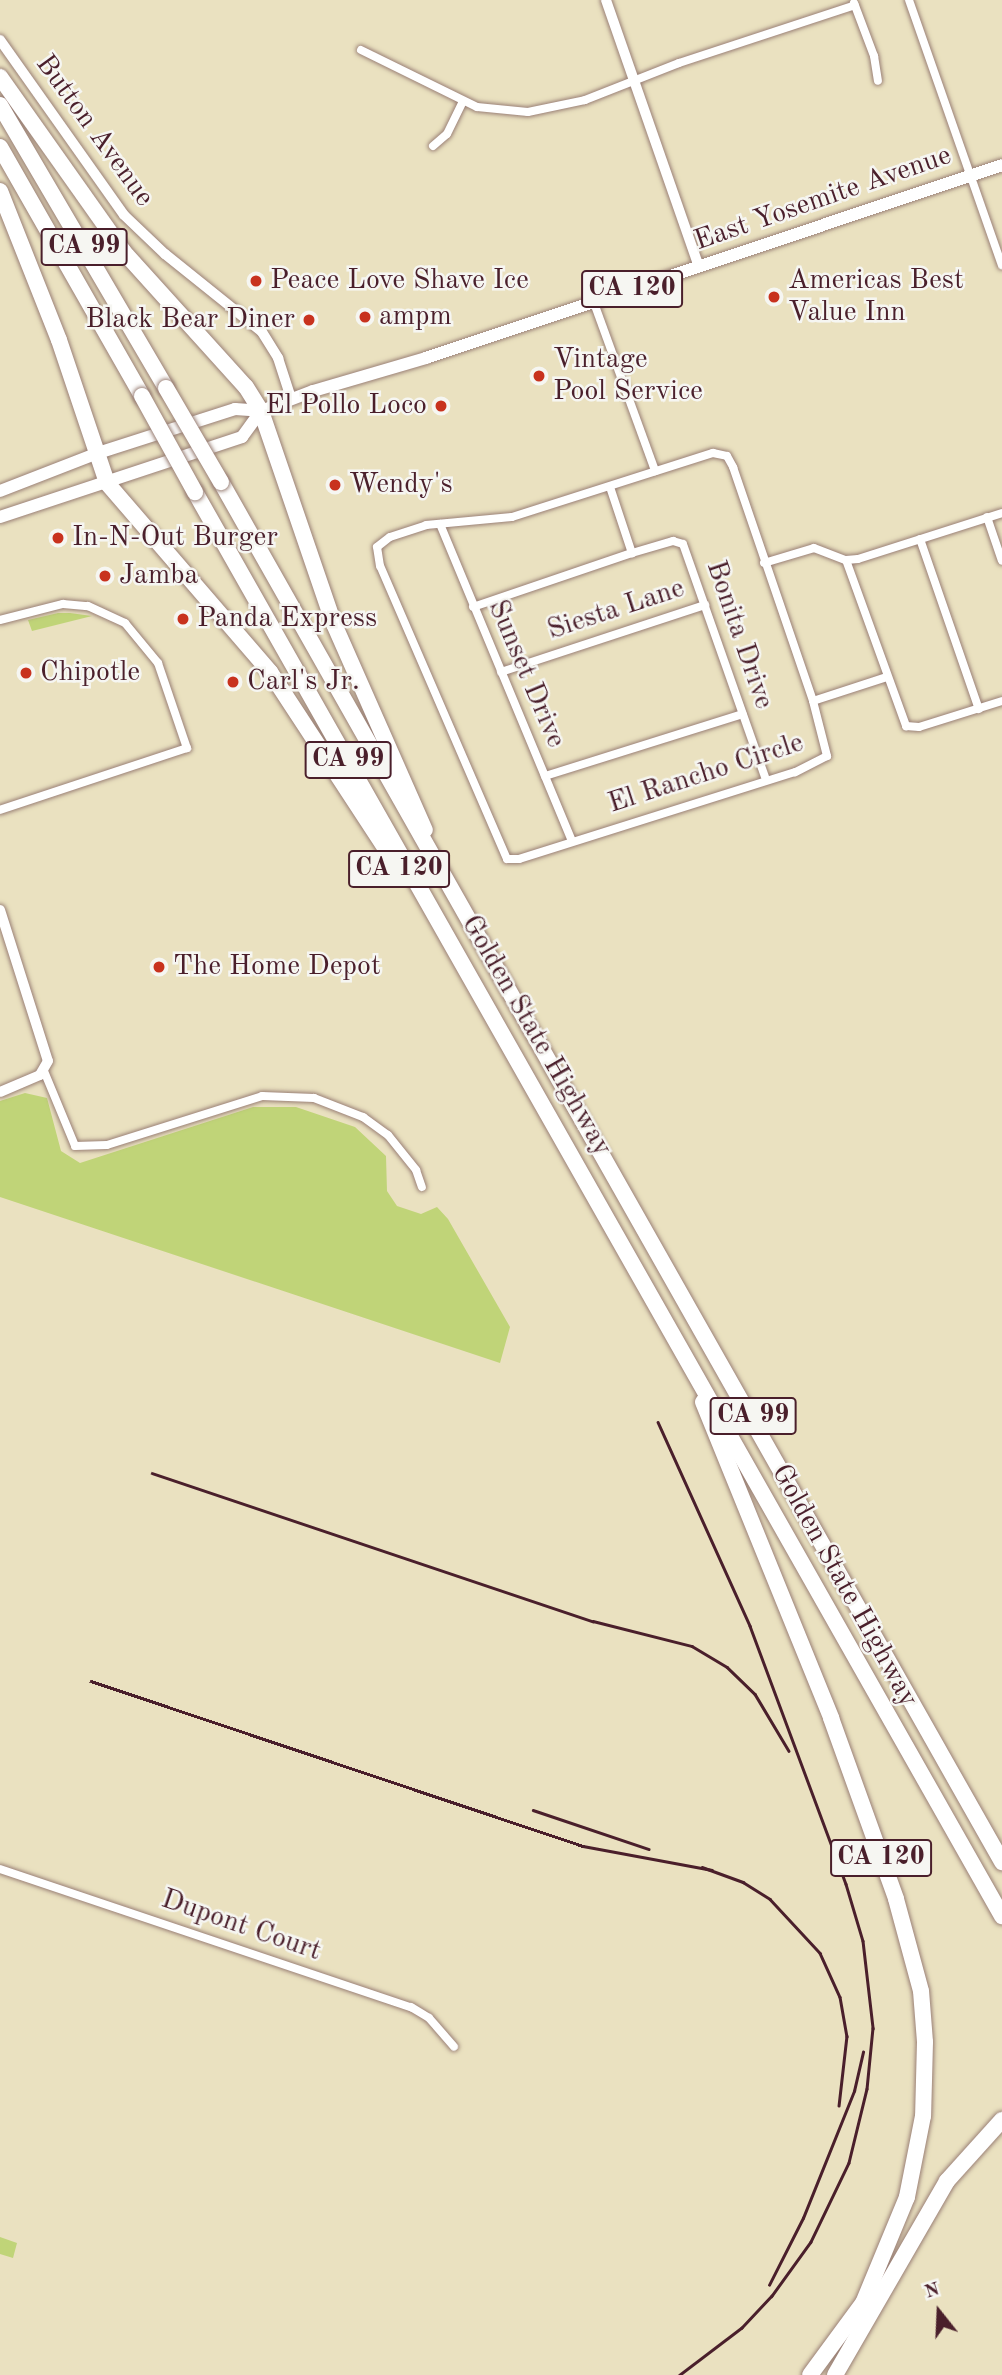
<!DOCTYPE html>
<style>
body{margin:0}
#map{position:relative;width:1002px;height:2375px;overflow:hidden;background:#eae1c0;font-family:"Old Standard TT",serif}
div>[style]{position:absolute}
.green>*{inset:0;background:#c0d478}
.roads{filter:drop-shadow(0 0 2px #9a8076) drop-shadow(0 0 2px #9a8076)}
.minor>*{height:8px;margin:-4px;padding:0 4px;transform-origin:4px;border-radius:4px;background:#fff}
.tertiary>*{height:10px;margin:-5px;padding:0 5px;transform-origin:5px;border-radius:5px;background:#fff}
.secondary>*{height:12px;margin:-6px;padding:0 6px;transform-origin:6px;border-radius:6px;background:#fff}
.primary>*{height:12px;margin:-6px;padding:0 6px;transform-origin:6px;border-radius:6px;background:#fff}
.motorway>*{height:16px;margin:-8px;padding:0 8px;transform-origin:8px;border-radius:8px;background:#fff}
.rail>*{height:2.5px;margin:-1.25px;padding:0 1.25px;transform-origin:1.25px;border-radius:1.25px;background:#4a1f2b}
.bridges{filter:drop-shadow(0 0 2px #9a8076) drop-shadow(0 0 2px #9a8076)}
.motorway-bridge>*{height:16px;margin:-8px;padding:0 8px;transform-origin:8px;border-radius:8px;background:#fff}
.dots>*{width:19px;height:19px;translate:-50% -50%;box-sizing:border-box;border:4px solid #f6f6f2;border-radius:50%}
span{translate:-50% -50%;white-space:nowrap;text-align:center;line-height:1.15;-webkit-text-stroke:5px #f6f6f2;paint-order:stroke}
.shield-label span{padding:2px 5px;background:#f6f6f2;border:2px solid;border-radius:5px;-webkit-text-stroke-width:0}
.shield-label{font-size:26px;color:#4a1f2b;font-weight:700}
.street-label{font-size:28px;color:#4a1f2b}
.poi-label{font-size:28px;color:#4a1f2b}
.left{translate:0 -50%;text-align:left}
.right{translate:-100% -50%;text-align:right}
.north{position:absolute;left:904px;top:2277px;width:70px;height:70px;-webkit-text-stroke:5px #f6f6f2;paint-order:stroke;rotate:342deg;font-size:19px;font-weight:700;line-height:28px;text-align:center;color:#4a1f2b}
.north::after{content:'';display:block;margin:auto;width:24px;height:32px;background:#4a1f2b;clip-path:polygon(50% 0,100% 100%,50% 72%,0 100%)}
</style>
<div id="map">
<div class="green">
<i style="clip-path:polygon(58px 613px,70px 613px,92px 616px,32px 631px,28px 620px)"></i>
<i style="clip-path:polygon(25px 1093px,47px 1098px,61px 1151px,80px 1163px,253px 1107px,296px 1107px,355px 1127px,386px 1156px,387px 1191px,397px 1206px,421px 1214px,437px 1207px,448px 1219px,510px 1327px,500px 1363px,0 1197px,0 1101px)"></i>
<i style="clip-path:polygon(0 2237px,17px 2243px,13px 2258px,0 2254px)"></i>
</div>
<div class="roads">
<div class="minor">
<i style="left:909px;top:0;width:281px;rotate:70.7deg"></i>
<i style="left:854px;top:3px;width:57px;rotate:69.3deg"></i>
<i style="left:874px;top:56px;width:25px;rotate:81deg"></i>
<i style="left:361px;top:50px;width:129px;rotate:26.2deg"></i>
<i style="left:477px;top:107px;width:51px;rotate:5.6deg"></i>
<i style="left:528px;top:112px;width:58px;rotate:-11.9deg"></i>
<i style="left:585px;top:100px;width:101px;rotate:-21.5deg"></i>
<i style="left:679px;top:63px;width:185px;rotate:-18.2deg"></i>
<i style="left:433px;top:146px;width:18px;rotate:-41deg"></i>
<i style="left:447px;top:134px;width:37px;rotate:-64deg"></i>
<i style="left:594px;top:303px;width:179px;rotate:70deg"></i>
<i style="left:713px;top:453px;width:14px;rotate:12deg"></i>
<i style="left:727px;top:456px;width:13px;rotate:61deg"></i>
<i style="left:733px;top:467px;width:247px;rotate:71.1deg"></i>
<i style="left:813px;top:701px;width:57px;rotate:75.7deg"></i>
<i style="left:827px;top:756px;width:36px;rotate:153deg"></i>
<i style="left:795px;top:772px;width:289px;rotate:162.5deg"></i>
<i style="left:519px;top:859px;width:12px;rotate:180deg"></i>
<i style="left:507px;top:859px;width:319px;rotate:-113.4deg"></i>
<i style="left:380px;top:566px;width:19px;rotate:-99deg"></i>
<i style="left:377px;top:547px;width:16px;rotate:-38deg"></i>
<i style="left:390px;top:537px;width:38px;rotate:-18deg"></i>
<i style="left:426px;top:525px;width:86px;rotate:-5.3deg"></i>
<i style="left:512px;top:517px;width:211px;rotate:-17.7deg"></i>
<i style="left:610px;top:487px;width:70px;rotate:71.6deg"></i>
<i style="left:987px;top:517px;width:46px;rotate:71.2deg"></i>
<i style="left:440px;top:524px;width:343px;rotate:67.4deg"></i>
<i style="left:920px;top:539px;width:180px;rotate:70.9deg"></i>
<i style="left:846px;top:560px;width:177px;rotate:70.1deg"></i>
<i style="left:906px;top:726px;width:13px;rotate:4deg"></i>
<i style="left:919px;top:727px;width:87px;rotate:-17.4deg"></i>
<i style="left:764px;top:563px;width:52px;rotate:-16.7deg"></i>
<i style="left:814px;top:548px;width:34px;rotate:21deg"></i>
<i style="left:846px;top:560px;width:12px;rotate:-5deg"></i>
<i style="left:858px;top:559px;width:151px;rotate:-17.7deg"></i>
<i style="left:473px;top:607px;width:168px;rotate:-18.8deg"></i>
<i style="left:632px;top:553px;width:43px;rotate:-16.3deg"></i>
<i style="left:673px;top:541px;width:10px;rotate:17deg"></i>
<i style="left:683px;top:544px;width:250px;rotate:70.6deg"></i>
<i style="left:0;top:620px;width:65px;rotate:-14.3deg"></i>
<i style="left:63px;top:604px;width:25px;rotate:5deg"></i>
<i style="left:88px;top:606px;width:41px;rotate:24.7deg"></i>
<i style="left:125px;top:623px;width:52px;rotate:50.5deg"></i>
<i style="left:158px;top:663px;width:90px;rotate:71.2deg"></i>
<i style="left:187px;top:748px;width:197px;rotate:161.7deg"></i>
<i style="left:501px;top:672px;width:215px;rotate:-18.2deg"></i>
<i style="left:813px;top:701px;width:78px;rotate:-18deg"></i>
<i style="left:545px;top:776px;width:207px;rotate:-17.4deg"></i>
<i style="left:44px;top:1071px;width:81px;rotate:67.5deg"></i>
<i style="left:75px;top:1146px;width:32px;rotate:-2deg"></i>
<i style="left:107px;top:1145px;width:163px;rotate:-17.5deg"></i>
<i style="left:262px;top:1096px;width:52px;rotate:2.2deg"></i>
<i style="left:314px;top:1098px;width:53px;rotate:21.2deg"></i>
<i style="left:363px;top:1117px;width:31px;rotate:36deg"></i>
<i style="left:388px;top:1135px;width:45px;rotate:51.3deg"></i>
<i style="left:416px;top:1170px;width:18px;rotate:71deg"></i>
<i style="left:0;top:1869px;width:434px;rotate:18.6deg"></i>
<i style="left:411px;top:2007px;width:21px;rotate:31deg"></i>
<i style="left:429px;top:2018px;width:38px;rotate:49deg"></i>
</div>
<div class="tertiary">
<i style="left:606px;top:0;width:283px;rotate:70.8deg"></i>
<i style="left:0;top:40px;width:214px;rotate:54.7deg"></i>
<i style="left:124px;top:215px;width:57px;rotate:43.6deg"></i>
<i style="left:165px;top:254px;width:124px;rotate:38.8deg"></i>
<i style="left:262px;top:332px;width:31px;rotate:58deg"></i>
<i style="left:278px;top:358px;width:42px;rotate:72deg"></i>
<i style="left:0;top:910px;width:158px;rotate:72.4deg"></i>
<i style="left:48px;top:1061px;width:16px;rotate:120deg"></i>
<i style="left:40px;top:1075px;width:43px;rotate:157deg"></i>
</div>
<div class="secondary">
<i style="left:0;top:491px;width:105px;rotate:-21.2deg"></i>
<i style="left:0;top:517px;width:255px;rotate:-18.3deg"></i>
<i style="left:242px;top:437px;width:32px;rotate:-54deg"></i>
</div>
<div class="primary">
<i style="left:98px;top:453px;width:144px;rotate:-17.8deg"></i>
<i style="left:235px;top:409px;width:26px;rotate:4deg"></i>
<i style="left:261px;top:411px;width:56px;rotate:-21deg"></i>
<i style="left:313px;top:391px;width:118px;rotate:-16.3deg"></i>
<i style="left:426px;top:358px;width:607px;rotate:-18.52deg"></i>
</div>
<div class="motorway">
<i style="left:0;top:77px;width:213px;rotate:54.7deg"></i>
<i style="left:123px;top:251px;width:183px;rotate:47.9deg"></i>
<i style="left:246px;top:387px;width:28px;rotate:58deg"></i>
<i style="left:261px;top:411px;width:225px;rotate:71.1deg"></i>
<i style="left:334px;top:624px;width:225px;rotate:66.2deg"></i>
<i style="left:0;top:105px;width:328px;rotate:59.6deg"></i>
<i style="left:0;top:147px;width:287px;rotate:60.3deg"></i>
<i style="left:0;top:191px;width:160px;rotate:68.4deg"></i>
<i style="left:59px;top:340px;width:151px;rotate:71.4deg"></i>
<i style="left:107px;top:483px;width:250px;rotate:49.2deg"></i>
<i style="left:270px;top:672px;width:238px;rotate:56.8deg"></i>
<i style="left:221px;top:482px;width:1586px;rotate:60.49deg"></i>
<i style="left:195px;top:492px;width:1637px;rotate:60.46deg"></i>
<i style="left:703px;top:1402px;width:341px;rotate:67.9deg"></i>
<i style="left:831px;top:1718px;width:192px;rotate:70.2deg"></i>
<i style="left:896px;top:1899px;width:95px;rotate:74.8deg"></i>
<i style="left:921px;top:1991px;width:51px;rotate:85.5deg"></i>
<i style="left:925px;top:2042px;width:74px;rotate:91.5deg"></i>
<i style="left:923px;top:2116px;width:83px;rotate:101.2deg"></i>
<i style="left:907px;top:2197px;width:115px;rotate:112.5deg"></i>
<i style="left:863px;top:2303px;width:89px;rotate:126.4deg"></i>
<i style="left:835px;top:2375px;width:224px;rotate:-60deg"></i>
<i style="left:947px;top:2181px;width:82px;rotate:-48deg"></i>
</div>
</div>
<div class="rail">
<i style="left:658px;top:1422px;width:224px;rotate:65.7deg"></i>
<i style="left:750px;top:1626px;width:275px;rotate:69.6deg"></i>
<i style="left:846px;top:1884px;width:59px;rotate:73.4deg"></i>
<i style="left:863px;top:1941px;width:88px;rotate:83.4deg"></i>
<i style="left:873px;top:2028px;width:61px;rotate:95.6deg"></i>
<i style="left:867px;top:2089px;width:76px;rotate:103.7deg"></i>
<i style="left:849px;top:2163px;width:88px;rotate:115.7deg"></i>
<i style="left:811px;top:2242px;width:67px;rotate:125.8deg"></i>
<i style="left:772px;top:2296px;width:44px;rotate:133.2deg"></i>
<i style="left:742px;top:2328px;width:78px;rotate:142.8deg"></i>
<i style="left:152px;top:1473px;width:465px;rotate:18.6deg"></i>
<i style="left:593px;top:1621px;width:102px;rotate:14.2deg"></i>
<i style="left:692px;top:1646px;width:41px;rotate:31deg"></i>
<i style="left:727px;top:1667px;width:39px;rotate:44deg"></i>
<i style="left:755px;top:1694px;width:66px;rotate:59.2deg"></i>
<i style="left:91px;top:1681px;width:519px;rotate:18.54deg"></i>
<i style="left:583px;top:1846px;width:131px;rotate:10.5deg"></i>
<i style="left:533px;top:1810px;width:122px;rotate:18.6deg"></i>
<i style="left:702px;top:1867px;width:44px;rotate:20.1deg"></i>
<i style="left:743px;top:1882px;width:32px;rotate:32deg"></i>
<i style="left:770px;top:1899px;width:74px;rotate:47.2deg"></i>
<i style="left:820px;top:1953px;width:48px;rotate:65.6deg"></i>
<i style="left:840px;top:1997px;width:40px;rotate:80deg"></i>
<i style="left:847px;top:2036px;width:70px;rotate:96.5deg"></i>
<i style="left:769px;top:2285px;width:75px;rotate:-63.1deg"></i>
<i style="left:803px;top:2218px;width:137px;rotate:-68.1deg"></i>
<i style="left:854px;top:2091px;width:40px;rotate:-77deg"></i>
</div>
<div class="bridges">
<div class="motorway-bridge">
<i style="left:166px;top:388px;width:109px;rotate:59.7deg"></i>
<i style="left:142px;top:396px;width:110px;rotate:61.1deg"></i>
</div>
</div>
<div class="dots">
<i style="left:256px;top:281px;background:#c8321e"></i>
<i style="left:774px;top:297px;background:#c8321e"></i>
<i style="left:365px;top:317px;background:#c8321e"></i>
<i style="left:309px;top:320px;background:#c8321e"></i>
<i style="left:539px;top:376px;background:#c8321e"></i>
<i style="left:441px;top:406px;background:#c8321e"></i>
<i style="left:335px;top:485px;background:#c8321e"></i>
<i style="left:58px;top:538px;background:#c8321e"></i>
<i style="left:105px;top:576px;background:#c8321e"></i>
<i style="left:183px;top:619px;background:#c8321e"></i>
<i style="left:26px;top:673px;background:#c8321e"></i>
<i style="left:233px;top:682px;background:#c8321e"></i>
<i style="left:159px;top:967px;background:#c8321e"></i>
</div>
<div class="shield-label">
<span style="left:84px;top:247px">CA 99</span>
<span style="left:632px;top:289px">CA 120</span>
<span style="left:348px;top:760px">CA 99</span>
<span style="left:399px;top:869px">CA 120</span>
<span style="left:753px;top:1416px">CA 99</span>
<span style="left:881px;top:1858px">CA 120</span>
</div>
<div class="street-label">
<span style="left:94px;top:131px;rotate:54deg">Button Avenue</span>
<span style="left:823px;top:199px;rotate:-19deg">East Yosemite Avenue</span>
<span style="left:616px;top:610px;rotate:-18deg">Siesta Lane</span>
<span style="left:739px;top:635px;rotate:71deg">Bonita Drive</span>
<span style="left:526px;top:674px;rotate:67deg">Sunset Drive</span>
<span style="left:706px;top:774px;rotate:-18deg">El Rancho Circle</span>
<span style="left:536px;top:1036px;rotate:60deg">Golden State Highway</span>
<span style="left:844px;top:1586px;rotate:61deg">Golden State Highway</span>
<span style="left:241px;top:1926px;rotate:19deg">Dupont Court</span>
</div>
<div class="poi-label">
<span class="left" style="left:270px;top:281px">Peace Love Shave Ice</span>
<span class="left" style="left:788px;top:297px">Americas Best<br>Value Inn</span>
<span class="left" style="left:379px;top:317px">ampm</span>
<span class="right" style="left:295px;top:320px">Black Bear Diner</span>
<span class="left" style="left:553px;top:376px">Vintage<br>Pool Service</span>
<span class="right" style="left:427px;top:406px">El Pollo Loco</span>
<span class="left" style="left:349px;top:485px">Wendy's</span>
<span class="left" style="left:72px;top:538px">In-N-Out Burger</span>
<span class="left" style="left:119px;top:576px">Jamba</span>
<span class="left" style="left:197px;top:619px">Panda Express</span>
<span class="left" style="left:40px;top:673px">Chipotle</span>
<span class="left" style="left:247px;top:682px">Carl's Jr.</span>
<span class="left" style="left:173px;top:967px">The Home Depot</span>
</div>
<div class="north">N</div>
</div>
